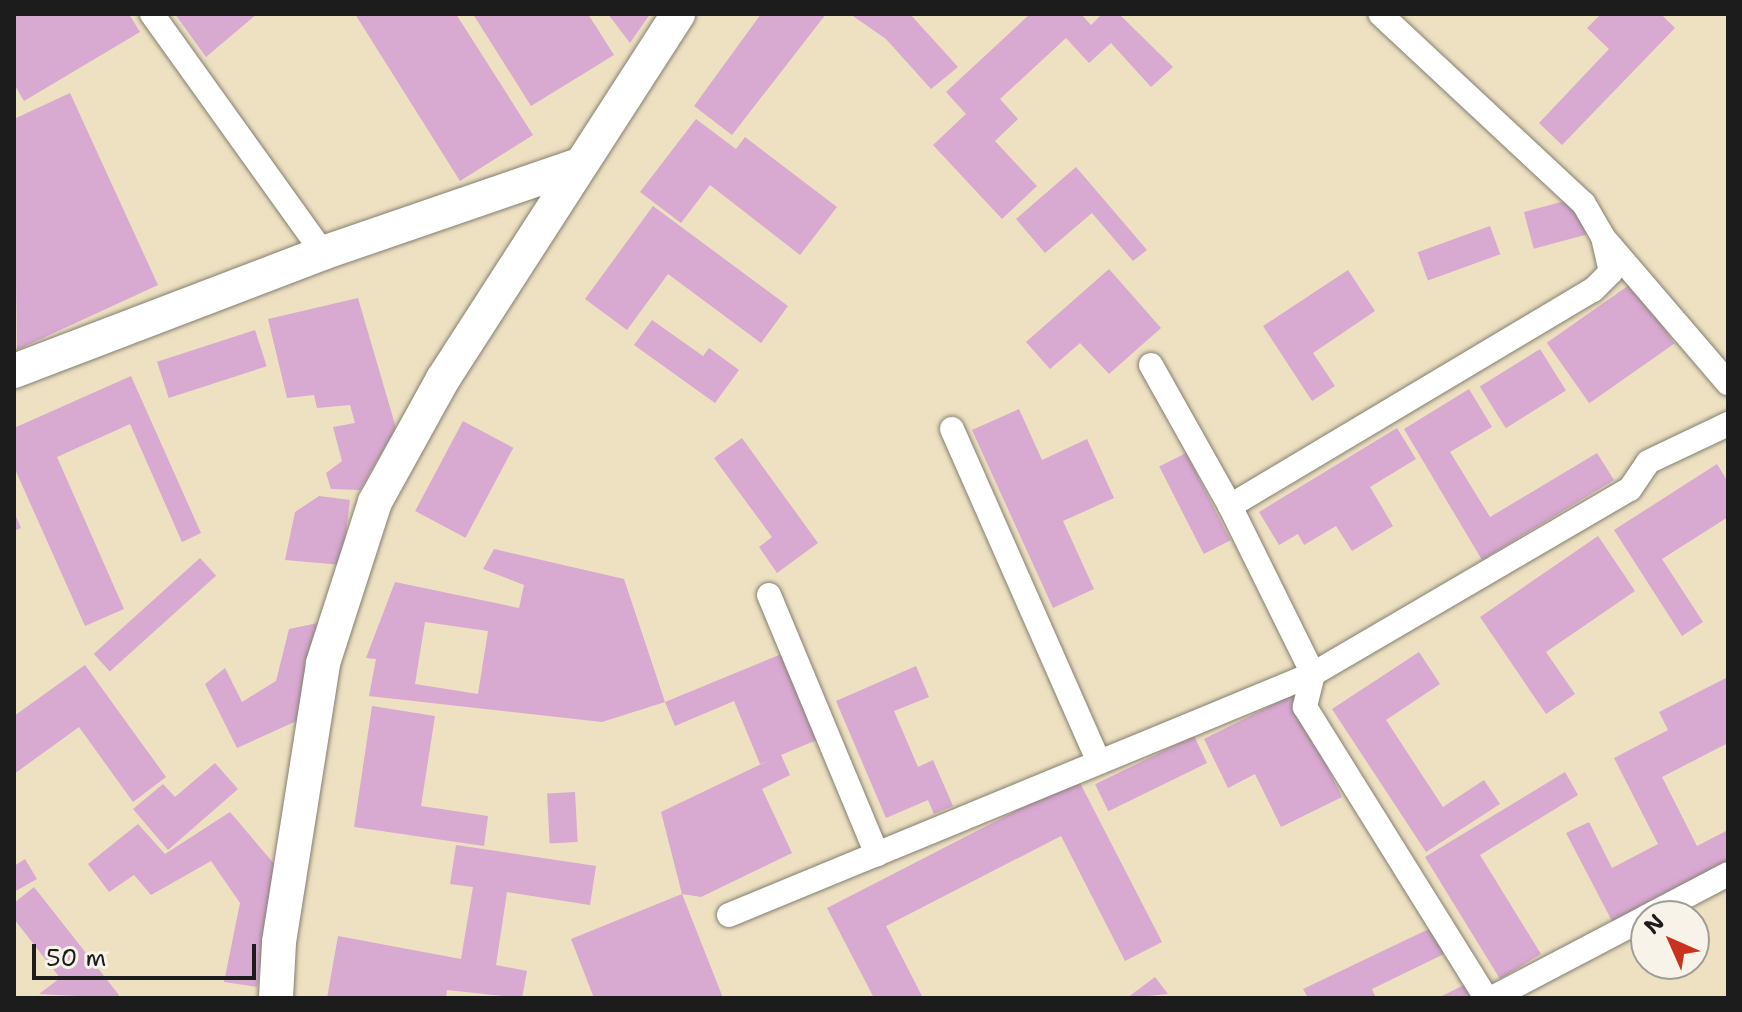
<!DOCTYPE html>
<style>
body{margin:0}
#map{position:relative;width:1742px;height:1012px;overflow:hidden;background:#ede1c2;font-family:"Shantell Sans",sans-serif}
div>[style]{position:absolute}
.building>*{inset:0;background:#d8a9d1;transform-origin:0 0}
.roads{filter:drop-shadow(0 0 2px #847e6f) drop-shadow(0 0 2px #847e6f)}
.street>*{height:24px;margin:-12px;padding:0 12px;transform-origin:12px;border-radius:12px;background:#fff}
.secondary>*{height:34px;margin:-17px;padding:0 17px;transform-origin:17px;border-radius:17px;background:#fff}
span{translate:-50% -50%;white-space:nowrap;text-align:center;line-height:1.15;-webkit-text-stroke:6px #f7f3e8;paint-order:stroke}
.frame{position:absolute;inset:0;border:16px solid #1c1c1c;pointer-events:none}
.north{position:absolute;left:1630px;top:900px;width:80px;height:80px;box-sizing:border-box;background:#f7f3e8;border:2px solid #9f9d96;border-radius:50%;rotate:315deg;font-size:22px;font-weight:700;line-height:32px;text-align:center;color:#1c1c1c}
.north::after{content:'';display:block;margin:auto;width:28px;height:36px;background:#c8321e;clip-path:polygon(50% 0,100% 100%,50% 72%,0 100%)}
.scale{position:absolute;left:32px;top:944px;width:224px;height:36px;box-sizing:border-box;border:4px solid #1c1c1c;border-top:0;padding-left:10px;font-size:24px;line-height:28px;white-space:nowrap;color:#1c1c1c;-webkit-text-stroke:6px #f7f3e8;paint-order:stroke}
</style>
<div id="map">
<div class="building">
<i style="clip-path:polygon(14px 14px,129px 14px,140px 32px,24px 101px,14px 84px)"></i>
<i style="clip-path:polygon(175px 14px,257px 14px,206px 57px)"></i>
<i style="clip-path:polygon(355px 14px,456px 14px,533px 135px,460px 181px)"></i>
<i style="clip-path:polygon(473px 14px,588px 14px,614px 55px,531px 106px)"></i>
<i style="clip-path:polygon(608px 14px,650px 14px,630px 43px)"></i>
<i style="clip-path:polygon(761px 14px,826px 14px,732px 135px,694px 106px)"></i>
<i style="clip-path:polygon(850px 14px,910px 14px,958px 67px,931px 89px,886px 39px)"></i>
<i style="clip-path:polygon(1030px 14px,1081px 14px,1091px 25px,1102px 14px,1119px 14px,1173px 67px,1151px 87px,1111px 43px,1089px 63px,1066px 38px,1000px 99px,1018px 119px,995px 141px,1037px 186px,1002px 219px,933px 145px,966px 114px,946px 92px)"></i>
<i style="clip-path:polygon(1601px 14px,1661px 14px,1675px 28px,1562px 145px,1539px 123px,1609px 49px,1587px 28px)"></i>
<i style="clip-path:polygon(70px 93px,158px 285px,17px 350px,14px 119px)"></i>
<i style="clip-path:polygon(696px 119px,736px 149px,745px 137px,837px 207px,800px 255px,710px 185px,681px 223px,640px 192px)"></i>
<i style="clip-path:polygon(1076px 167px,1147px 250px,1133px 261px,1092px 213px,1045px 253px,1016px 219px)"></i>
<i style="left:1576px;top:198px;width:38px;height:54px;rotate:75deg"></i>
<i style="clip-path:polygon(653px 206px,788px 306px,761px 343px,668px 274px,627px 330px,585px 299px)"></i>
<i style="left:1490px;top:226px;width:30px;height:77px;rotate:70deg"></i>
<i style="clip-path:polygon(1109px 269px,1161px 328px,1109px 374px,1080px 343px,1050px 369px,1026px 342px)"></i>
<i style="clip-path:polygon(1348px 270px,1375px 311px,1313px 353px,1335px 386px,1312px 401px,1263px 326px)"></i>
<i style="left:1632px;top:283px;width:74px;height:104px;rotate:55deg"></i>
<i style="clip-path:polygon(358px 298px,396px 428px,360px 490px,331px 489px,326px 473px,342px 461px,333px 427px,355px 423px,350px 405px,317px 408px,314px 395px,287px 398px,268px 319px)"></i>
<i style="clip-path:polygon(652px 320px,703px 356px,709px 348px,739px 370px,715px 403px,634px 345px)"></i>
<i style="left:255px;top:330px;width:38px;height:103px;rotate:72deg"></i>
<i style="left:1540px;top:349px;width:49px;height:71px;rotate:58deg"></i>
<i style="clip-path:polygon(131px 376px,201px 533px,182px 542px,130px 424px,57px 457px,124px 609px,85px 626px,14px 467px,14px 428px)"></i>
<i style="clip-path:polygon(1469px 389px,1492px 427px,1450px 452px,1490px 517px,1597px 453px,1614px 480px,1482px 560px,1404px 429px)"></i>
<i style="clip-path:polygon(1019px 409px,1042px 460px,1087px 439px,1114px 498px,1063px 521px,1094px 589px,1053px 608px,972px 430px)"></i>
<i style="left:463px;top:421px;width:57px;height:102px;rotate:28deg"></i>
<i style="clip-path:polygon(1397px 428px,1416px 459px,1370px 487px,1393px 526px,1352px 551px,1336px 526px,1304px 545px,1298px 534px,1279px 545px,1259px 512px)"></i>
<i style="clip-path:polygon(742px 438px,818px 543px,777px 573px,759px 547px,772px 537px,714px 458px)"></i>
<i style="left:1186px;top:453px;width:98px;height:30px;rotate:63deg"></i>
<i style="clip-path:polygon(1717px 464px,1728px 482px,1728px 517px,1662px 559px,1703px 622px,1682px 636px,1614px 530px)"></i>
<i style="clip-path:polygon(319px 496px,350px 500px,342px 565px,285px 560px,295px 512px)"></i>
<i style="clip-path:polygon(14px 512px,21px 528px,14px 531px)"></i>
<i style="clip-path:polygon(1598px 536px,1635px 591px,1546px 652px,1575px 694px,1546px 714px,1480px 617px)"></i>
<i style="clip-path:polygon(evenodd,494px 549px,624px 579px,665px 702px,602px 722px,369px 696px,376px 659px,366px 658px,395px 582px,519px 608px,524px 585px,483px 569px,494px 549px,425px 622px,488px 631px,478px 694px,415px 684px,425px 622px)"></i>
<i style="left:200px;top:558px;width:24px;height:143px;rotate:48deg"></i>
<i style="clip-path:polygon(318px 623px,301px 719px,237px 748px,205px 684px,225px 668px,242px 702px,276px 681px,289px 629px)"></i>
<i style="clip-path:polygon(1419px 652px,1440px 684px,1386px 720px,1443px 807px,1484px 780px,1500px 804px,1426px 852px,1332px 709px)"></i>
<i style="clip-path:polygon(784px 653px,819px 739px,781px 755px,790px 775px,762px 789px,792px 853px,701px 897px,682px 894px,661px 812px,770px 760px,760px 764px,734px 701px,675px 726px,665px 702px)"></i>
<i style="clip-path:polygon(85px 665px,166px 777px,133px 802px,79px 727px,14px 774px,14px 716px)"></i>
<i style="clip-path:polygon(916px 666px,929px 697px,894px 711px,918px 767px,933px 760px,953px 806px,934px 814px,928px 800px,886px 818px,836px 701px)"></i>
<i style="clip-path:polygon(1728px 677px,1728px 743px,1662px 777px,1697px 846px,1728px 830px,1728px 866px,1613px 923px,1566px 833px,1589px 822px,1612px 868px,1658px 844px,1614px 758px,1668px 730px,1659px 712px)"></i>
<i style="clip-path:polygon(1292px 695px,1342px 797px,1281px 827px,1255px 774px,1228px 788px,1204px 739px)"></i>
<i style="clip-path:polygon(372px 706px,435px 716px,421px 806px,488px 816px,484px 846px,354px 827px)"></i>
<i style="left:1194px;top:736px;width:30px;height:110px;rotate:64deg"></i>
<i style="clip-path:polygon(215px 763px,238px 789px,168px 850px,133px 809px,163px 784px,175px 797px)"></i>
<i style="clip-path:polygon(1565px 772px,1578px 795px,1480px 855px,1541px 954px,1500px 979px,1425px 857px)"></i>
<i style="clip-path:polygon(1078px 779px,1162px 942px,1125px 961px,1061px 836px,886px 926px,923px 998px,874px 998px,827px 908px)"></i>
<i style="left:575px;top:792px;width:50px;height:28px;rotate:87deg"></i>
<i style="clip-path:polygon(230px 812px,275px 865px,257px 987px,224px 982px,240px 903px,211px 861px,151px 895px,134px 875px,109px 892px,88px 864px,138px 824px,165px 854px)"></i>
<i style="clip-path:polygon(456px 845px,596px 866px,590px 905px,507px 892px,496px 965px,527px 971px,522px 998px,447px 990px,446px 998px,327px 998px,338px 936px,461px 959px,473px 887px,450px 884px)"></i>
<i style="clip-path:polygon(25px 859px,37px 879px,14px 892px,14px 866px)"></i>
<i style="clip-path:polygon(34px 887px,119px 995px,115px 998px,39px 994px,60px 978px,14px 919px,14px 903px)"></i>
<i style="clip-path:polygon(682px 894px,723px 998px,594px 998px,571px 939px)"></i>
<i style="clip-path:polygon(1433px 927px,1446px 953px,1372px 989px,1376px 998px,1308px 998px,1303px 989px)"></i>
<i style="clip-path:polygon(1155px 977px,1168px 994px,1127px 998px)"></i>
<i style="clip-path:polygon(1466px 984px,1473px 998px,1438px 998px)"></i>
</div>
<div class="roads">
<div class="street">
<i style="left:152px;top:14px;width:294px;rotate:54.4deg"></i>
<i style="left:1607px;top:242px;width:186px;rotate:49.4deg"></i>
<i style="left:1151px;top:365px;width:162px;rotate:60.7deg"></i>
<i style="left:1230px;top:506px;width:422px;rotate:-30.8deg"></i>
<i style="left:1593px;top:290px;width:25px;rotate:-45deg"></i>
<i style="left:1611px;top:272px;width:36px;rotate:-103deg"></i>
<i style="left:1603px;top:237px;width:39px;rotate:-120deg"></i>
<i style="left:1583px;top:203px;width:277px;rotate:-137deg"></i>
<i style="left:952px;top:429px;width:364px;rotate:66.2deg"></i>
<i style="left:1230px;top:506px;width:187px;rotate:63.7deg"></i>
<i style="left:1313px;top:674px;width:367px;rotate:-30.3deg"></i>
<i style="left:1630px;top:489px;width:32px;rotate:-56deg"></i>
<i style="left:1648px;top:462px;width:89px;rotate:-25.4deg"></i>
<i style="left:769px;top:595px;width:281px;rotate:67.4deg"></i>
<i style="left:729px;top:915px;width:632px;rotate:-22.42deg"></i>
<i style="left:1313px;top:674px;width:34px;rotate:104deg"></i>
<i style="left:1305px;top:707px;width:343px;rotate:58.1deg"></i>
<i style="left:1648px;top:916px;width:90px;rotate:-27.7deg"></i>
<i style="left:1492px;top:998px;width:174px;rotate:-27.7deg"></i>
</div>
<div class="secondary">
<i style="left:14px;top:371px;width:331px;rotate:-20.9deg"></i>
<i style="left:323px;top:253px;width:271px;rotate:-19deg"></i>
<i style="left:276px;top:998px;width:56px;rotate:-86.9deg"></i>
<i style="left:279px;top:942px;width:282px;rotate:-81deg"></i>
<i style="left:323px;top:663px;width:169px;rotate:-72.1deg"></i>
<i style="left:375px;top:502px;width:141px;rotate:-61.1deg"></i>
<i style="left:443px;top:379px;width:434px;rotate:-57.2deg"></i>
</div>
</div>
<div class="frame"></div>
<div class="north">N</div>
<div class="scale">50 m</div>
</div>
